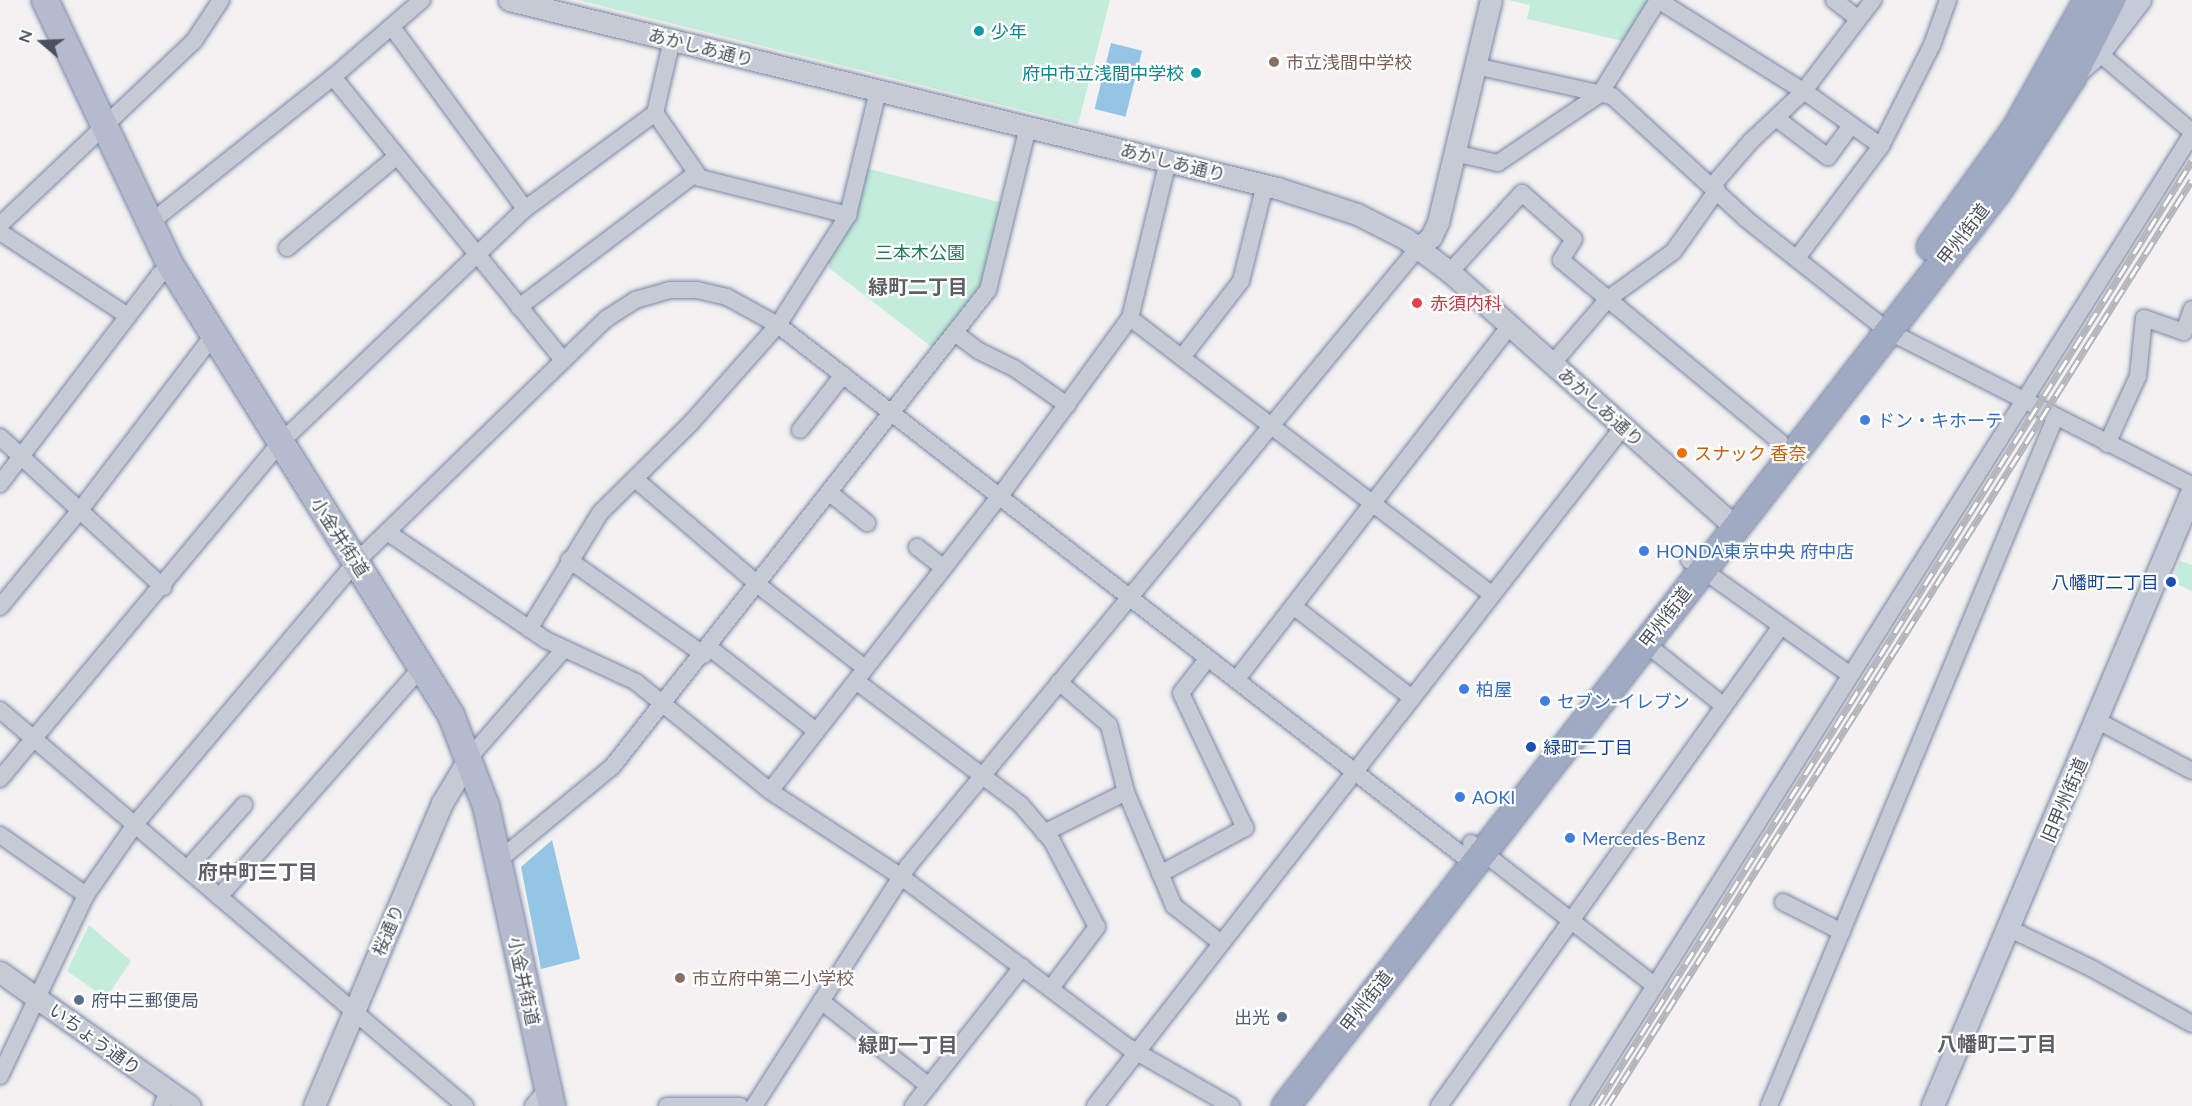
<!DOCTYPE html>
<meta charset="utf-8">
<style>
body{margin:0}
#map{position:relative;width:2192px;height:1106px;overflow:hidden;background:#f3f1f1;font-family:Lato,"Noto Sans JP",sans-serif}
div>[style]{position:absolute}
.green>*{inset:0;background:#c4ecda}
.water>*{inset:0;background:#95c5e4;transform-origin:0 0}
.roads{filter:drop-shadow(0 0 2px #7886a6) drop-shadow(0 0 2px #7886a6)}
.minor>*{height:16px;margin:-8px;padding:0 8px;transform-origin:8px;border-radius:8px;background:#c5cad4}
.tertiary>*{height:21px;margin:-10.5px;padding:0 10.5px;transform-origin:10.5px;border-radius:10.5px;background:#c5cad4}
.secondary>*{height:22px;margin:-11px;padding:0 11px;transform-origin:11px;border-radius:11px;background:#c5cad7}
.primary>*{height:26px;margin:-13px;padding:0 13px;transform-origin:13px;border-radius:13px;background:#b3bbcc}
.trunk>*{height:27px;margin:-13.5px;padding:0 13.5px;transform-origin:13.5px;border-radius:13.5px;background:#a0abc3}
.rail>*{height:7px;margin-top:-3.5px;transform-origin:0;background:repeating-linear-gradient(90deg,#fff 0 14px,#b3b4ba 0 28px);box-sizing:border-box;border-block:2px solid #b3b4ba}
.dots>*{width:16px;height:16px;translate:-50% -50%;box-sizing:border-box;border:3px solid #fff;border-radius:50%}
span{translate:-50% -50%;white-space:nowrap;text-align:center;line-height:1.15;-webkit-text-stroke:4.5px #fff;paint-order:stroke}
.culture-label{font-size:18px;color:#0d838f}
.left{translate:0 -50%;text-align:left}
.right{translate:-100% -50%;text-align:right}
.street-label{font-size:18px;color:#4a505c}
.education-label{font-size:18px;color:#785e54}
.park-label{font-size:18px;color:#20785c}
.health-label{font-size:18px;color:#be3a42}
.shop-label{font-size:18px;color:#366cbe}
.food-label{font-size:18px;color:#c56008}
.transit-label{font-size:18px;color:#164399}
.service-label{font-size:18px;color:#4e5e75}
.neighbourhood-label{font-size:20px;color:#5d5f65;font-weight:700}
.north{position:absolute;left:12px;top:12px;width:60px;height:60px;-webkit-text-stroke:4px #fff;paint-order:stroke;rotate:289deg;font-size:16px;font-weight:700;line-height:24px;text-align:center;color:#4a505c}
.north::after{content:'';display:block;margin:auto;width:21px;height:27px;background:#4a505c;clip-path:polygon(50% 0,100% 100%,50% 72%,0 100%)}
</style>
<div id="map">
<div class="green">
<i style="clip-path:polygon(578px 0,1110px 0,1078px 124px)"></i>
<i style="clip-path:polygon(1508px 0,1649px 0,1623px 41px,1527px 19px,1530px 5px)"></i>
<i style="clip-path:polygon(866px 168px,1002px 203px,982px 287px,933px 348px,829px 268px,828px 260px)"></i>
<i style="clip-path:polygon(2180px 561px,2192px 565px,2192px 591px,2172px 582px)"></i>
<i style="clip-path:polygon(89px 925px,131px 961px,106px 998px,67px 971px)"></i>
</div>
<div class="water">
<i style="left:1111px;top:43px;width:32px;height:68px;rotate:14deg"></i>
<i style="clip-path:polygon(552px 840px,580px 959px,541px 969px,521px 867px)"></i>
</div>
<div class="roads">
<div class="minor">
<i style="left:1834px;top:0;width:28px;rotate:38deg"></i>
<i style="left:392px;top:27px;width:225px;rotate:53.8deg"></i>
<i style="left:2099px;top:53px;width:122px;rotate:40.3deg"></i>
<i style="left:1475px;top:66px;width:140px;rotate:12.4deg"></i>
<i style="left:1612px;top:96px;width:182px;rotate:42.5deg"></i>
<i style="left:1746px;top:219px;width:181px;rotate:38.3deg"></i>
<i style="left:1888px;top:331px;width:341px;rotate:26.9deg"></i>
<i style="left:333px;top:77px;width:365px;rotate:50.9deg"></i>
<i style="left:655px;top:113px;width:79px;rotate:55.3deg"></i>
<i style="left:700px;top:178px;width:153px;rotate:14deg"></i>
<i style="left:1776px;top:118px;width:65px;rotate:36.9deg"></i>
<i style="left:1828px;top:157px;width:39px;rotate:-54deg"></i>
<i style="left:1454px;top:153px;width:45px;rotate:12.8deg"></i>
<i style="left:1498px;top:163px;width:123px;rotate:-34.1deg"></i>
<i style="left:1600px;top:94px;width:110px;rotate:-58.3deg"></i>
<i style="left:1658px;top:0;width:181px;rotate:32.1deg"></i>
<i style="left:1811px;top:96px;width:86px;rotate:35.5deg"></i>
<i style="left:1713px;top:185px;width:58px;rotate:-49.2deg"></i>
<i style="left:1751px;top:141px;width:71px;rotate:-43.3deg"></i>
<i style="left:1803px;top:92px;width:116px;rotate:-52.7deg"></i>
<i style="left:150px;top:223px;width:234px;rotate:-38.6deg"></i>
<i style="left:333px;top:77px;width:118px;rotate:-40.9deg"></i>
<i style="left:0;top:225px;width:267px;rotate:-43.5deg"></i>
<i style="left:194px;top:41px;width:49px;rotate:-56.6deg"></i>
<i style="left:0;top:232px;width:153px;rotate:33.3deg"></i>
<i style="left:287px;top:248px;width:143px;rotate:-39.9deg"></i>
<i style="left:1797px;top:258px;width:140px;rotate:-53.1deg"></i>
<i style="left:1881px;top:146px;width:113px;rotate:-63.2deg"></i>
<i style="left:1932px;top:45px;width:48px;rotate:-70.4deg"></i>
<i style="left:1450px;top:272px;width:107px;rotate:-47.7deg"></i>
<i style="left:1522px;top:193px;width:69px;rotate:41.5deg"></i>
<i style="left:1574px;top:239px;width:25px;rotate:122deg"></i>
<i style="left:1561px;top:260px;width:285px;rotate:39.7deg"></i>
<i style="left:519px;top:307px;width:222px;rotate:-37.1deg"></i>
<i style="left:1130px;top:318px;width:456px;rotate:37.4deg"></i>
<i style="left:955px;top:333px;width:30px;rotate:37deg"></i>
<i style="left:979px;top:351px;width:39px;rotate:26deg"></i>
<i style="left:1014px;top:368px;width:65px;rotate:34.9deg"></i>
<i style="left:1183px;top:356px;width:95px;rotate:-52.3deg"></i>
<i style="left:1241px;top:281px;width:99px;rotate:-76deg"></i>
<i style="left:1552px;top:364px;width:86px;rotate:-49.3deg"></i>
<i style="left:1608px;top:299px;width:80px;rotate:-35.9deg"></i>
<i style="left:1673px;top:252px;width:76px;rotate:-54.6deg"></i>
<i style="left:800px;top:430px;width:70px;rotate:-52deg"></i>
<i style="left:0;top:437px;width:222px;rotate:42.6deg"></i>
<i style="left:2107px;top:444px;width:75px;rotate:-65.5deg"></i>
<i style="left:2138px;top:376px;width:58px;rotate:-84.1deg"></i>
<i style="left:2144px;top:318px;width:42px;rotate:19.3deg"></i>
<i style="left:2184px;top:332px;width:24px;rotate:-71deg"></i>
<i style="left:635px;top:479px;width:174px;rotate:40.6deg"></i>
<i style="left:767px;top:592px;width:124px;rotate:37.8deg"></i>
<i style="left:0;top:484px;width:263px;rotate:-52.7deg"></i>
<i style="left:159px;top:275px;width:15px;rotate:-37deg"></i>
<i style="left:830px;top:493px;width:48px;rotate:39deg"></i>
<i style="left:387px;top:532px;width:192px;rotate:34.2deg"></i>
<i style="left:546px;top:640px;width:99px;rotate:25deg"></i>
<i style="left:636px;top:682px;width:173px;rotate:39.1deg"></i>
<i style="left:770px;top:791px;width:155px;rotate:33.2deg"></i>
<i style="left:900px;top:876px;width:285px;rotate:36.9deg"></i>
<i style="left:1128px;top:1047px;width:119px;rotate:29.8deg"></i>
<i style="left:917px;top:547px;width:34px;rotate:38deg"></i>
<i style="left:569px;top:560px;width:165px;rotate:35.1deg"></i>
<i style="left:1689px;top:560px;width:196px;rotate:35.5deg"></i>
<i style="left:1293px;top:606px;width:150px;rotate:37.7deg"></i>
<i style="left:0;top:607px;width:127px;rotate:-50.4deg"></i>
<i style="left:81px;top:509px;width:216px;rotate:-52.7deg"></i>
<i style="left:529px;top:629px;width:136px;rotate:-58.5deg"></i>
<i style="left:600px;top:513px;width:127px;rotate:-44.7deg"></i>
<i style="left:690px;top:424px;width:132px;rotate:-48.4deg"></i>
<i style="left:778px;top:325px;width:130px;rotate:-57.5deg"></i>
<i style="left:848px;top:215px;width:128px;rotate:-76.4deg"></i>
<i style="left:1645px;top:643px;width:101px;rotate:38.6deg"></i>
<i style="left:710px;top:648px;width:135px;rotate:38.1deg"></i>
<i style="left:1236px;top:680px;width:448px;rotate:-52.3deg"></i>
<i style="left:856px;top:681px;width:206px;rotate:36.9deg"></i>
<i style="left:1021px;top:805px;width:48px;rotate:49.3deg"></i>
<i style="left:1052px;top:841px;width:97px;rotate:62.4deg"></i>
<i style="left:1097px;top:927px;width:76px;rotate:127deg"></i>
<i style="left:1059px;top:682px;width:66px;rotate:40.7deg"></i>
<i style="left:1109px;top:725px;width:69px;rotate:75.8deg"></i>
<i style="left:1126px;top:792px;width:124px;rotate:67.2deg"></i>
<i style="left:1174px;top:906px;width:60px;rotate:38.2deg"></i>
<i style="left:0;top:710px;width:611px;rotate:40.42deg"></i>
<i style="left:2098px;top:721px;width:106px;rotate:28deg"></i>
<i style="left:469px;top:758px;width:145px;rotate:-48.9deg"></i>
<i style="left:0;top:779px;width:437px;rotate:-50.2deg"></i>
<i style="left:280px;top:443px;width:339px;rotate:-43.7deg"></i>
<i style="left:525px;top:209px;width:162px;rotate:-36.4deg"></i>
<i style="left:655px;top:113px;width:75px;rotate:-76.9deg"></i>
<i style="left:770px;top:791px;width:374px;rotate:-52.1deg"></i>
<i style="left:1000px;top:496px;width:220px;rotate:-53.9deg"></i>
<i style="left:1130px;top:318px;width:162px;rotate:-76.4deg"></i>
<i style="left:1044px;top:833px;width:92px;rotate:-26.6deg"></i>
<i style="left:0;top:835px;width:105px;rotate:34.9deg"></i>
<i style="left:1471px;top:843px;width:232px;rotate:37.8deg"></i>
<i style="left:499px;top:860px;width:146px;rotate:-39.5deg"></i>
<i style="left:612px;top:767px;width:607px;rotate:-51.75deg"></i>
<i style="left:988px;top:290px;width:168px;rotate:-76.2deg"></i>
<i style="left:187px;top:869px;width:86px;rotate:-48.3deg"></i>
<i style="left:1160px;top:874px;width:97px;rotate:-28.4deg"></i>
<i style="left:1245px;top:828px;width:149px;rotate:-115.4deg"></i>
<i style="left:1181px;top:693px;width:44px;rotate:-52.4deg"></i>
<i style="left:219px;top:897px;width:308px;rotate:-48.6deg"></i>
<i style="left:1783px;top:902px;width:66px;rotate:27deg"></i>
<i style="left:2010px;top:929px;width:90px;rotate:25.7deg"></i>
<i style="left:2091px;top:968px;width:115px;rotate:29deg"></i>
<i style="left:821px;top:1001px;width:137px;rotate:38.2deg"></i>
<i style="left:0;top:1076px;width:200px;rotate:-64.6deg"></i>
<i style="left:86px;top:895px;width:88px;rotate:-55.2deg"></i>
<i style="left:136px;top:823px;width:341px;rotate:-49.9deg"></i>
<i style="left:356px;top:562px;width:349px;rotate:-44.2deg"></i>
<i style="left:606px;top:319px;width:35px;rotate:-33deg"></i>
<i style="left:635px;top:300px;width:36px;rotate:-16deg"></i>
<i style="left:670px;top:290px;width:27px"></i>
<i style="left:697px;top:290px;width:31px;rotate:13deg"></i>
<i style="left:727px;top:297px;width:58px;rotate:28.8deg"></i>
<i style="left:778px;top:325px;width:865px;rotate:37.77deg"></i>
<i style="left:162px;top:1106px;width:16px;rotate:-68deg"></i>
<i style="left:533px;top:1106px;width:23px;rotate:-50deg"></i>
<i style="left:667px;top:1106px;width:73px"></i>
<i style="left:754px;top:1106px;width:285px;rotate:-57.3deg"></i>
<i style="left:908px;top:866px;width:801px;rotate:-50.47deg"></i>
<i style="left:913px;top:1106px;width:177px;rotate:-51.9deg"></i>
<i style="left:1095px;top:1106px;width:860px;rotate:-52.13deg"></i>
<i style="left:1439px;top:1106px;width:589px;rotate:-54.53deg"></i>
<i style="left:1579px;top:1106px;width:1149px;rotate:-57.76deg"></i>
<i style="left:1769px;top:1106px;width:747px;rotate:-67.42deg"></i>
</div>
<div class="tertiary">
<i style="left:509px;top:0;width:791px;rotate:13.76deg"></i>
<i style="left:1277px;top:188px;width:84px;rotate:18deg"></i>
<i style="left:1357px;top:214px;width:55px;rotate:27deg"></i>
<i style="left:1406px;top:239px;width:55px;rotate:36.9deg"></i>
<i style="left:1450px;top:272px;width:382px;rotate:41.8deg"></i>
<i style="left:1418px;top:248px;width:17px;rotate:-40deg"></i>
<i style="left:1431px;top:237px;width:17px;rotate:-65deg"></i>
<i style="left:1438px;top:222px;width:228px;rotate:-76.6deg"></i>
<i style="left:0;top:972px;width:232px;rotate:35.2deg"></i>
<i style="left:314px;top:1106px;width:329px;rotate:-67.1deg"></i>
<i style="left:442px;top:803px;width:52px;rotate:-59deg"></i>
</div>
<div class="secondary">
<i style="left:2076px;top:73px;width:30px;rotate:-41deg"></i>
<i style="left:2099px;top:53px;width:67px;rotate:-52.3deg"></i>
<i style="left:1933px;top:1106px;width:665px;rotate:-67.1deg"></i>
</div>
<div class="primary">
<i style="left:45px;top:0;width:294px;rotate:64.7deg"></i>
<i style="left:171px;top:266px;width:529px;rotate:58.05deg"></i>
<i style="left:451px;top:715px;width:97px;rotate:69deg"></i>
<i style="left:486px;top:806px;width:307px;rotate:77.6deg"></i>
</div>
<div class="trunk">
<i style="left:1930px;top:246px;width:147px;rotate:-54.1deg"></i>
<i style="left:2016px;top:127px;width:145px;rotate:-60.8deg"></i>
<i style="left:1285px;top:1106px;width:1159px;rotate:-52.11deg"></i>
<i style="left:1997px;top:191px;width:135px;rotate:-56.8deg"></i>
<i style="left:2071px;top:78px;width:88px;rotate:-62.9deg"></i>
</div>
</div>
<div class="rail">
<i style="left:1596px;top:1106px;width:1117px;rotate:-57.76deg"></i>
<i style="left:1607px;top:1106px;width:1095px;rotate:-57.72deg"></i>
</div>
<div class="dots">
<i style="left:979px;top:31px;background:#0f9aa8"></i>
<i style="left:1274px;top:62px;background:#8d6e63"></i>
<i style="left:1196px;top:73px;background:#0f9aa8"></i>
<i style="left:1417px;top:303px;background:#e0444e"></i>
<i style="left:1865px;top:420px;background:#3f7fe0"></i>
<i style="left:1682px;top:453px;background:#e8710a"></i>
<i style="left:1644px;top:551px;background:#3f7fe0"></i>
<i style="left:2171px;top:582px;background:#1a4fb4"></i>
<i style="left:1464px;top:689px;background:#3f7fe0"></i>
<i style="left:1545px;top:701px;background:#3f7fe0"></i>
<i style="left:1531px;top:747px;background:#1a4fb4"></i>
<i style="left:1460px;top:797px;background:#3f7fe0"></i>
<i style="left:1570px;top:838px;background:#3f7fe0"></i>
<i style="left:680px;top:978px;background:#8d6e63"></i>
<i style="left:79px;top:1000px;background:#5c6f8a"></i>
<i style="left:1282px;top:1017px;background:#5c6f8a"></i>
</div>
<div class="culture-label">
<span class="left" style="left:991px;top:31px">少年</span>
<span class="right" style="left:1184px;top:73px">府中市立浅間中学校</span>
</div>
<div class="street-label">
<span style="left:701px;top:47px;rotate:14deg">あかしあ通り</span>
<span style="left:1173px;top:162px;rotate:14deg">あかしあ通り</span>
<span style="left:1963px;top:234px;rotate:-52deg">甲州街道</span>
<span style="left:1601px;top:407px;rotate:42deg">あかしあ通り</span>
<span style="left:340px;top:537px;rotate:57deg">小金井街道</span>
<span style="left:1665px;top:617px;rotate:-52deg">甲州街道</span>
<span style="left:2064px;top:800px;rotate:-67deg">旧甲州街道</span>
<span style="left:388px;top:930px;rotate:-67deg">桜通り</span>
<span style="left:524px;top:981px;rotate:78deg">小金井街道</span>
<span style="left:1366px;top:1001px;rotate:-52deg">甲州街道</span>
<span style="left:95px;top:1039px;rotate:36deg">いちょう通り</span>
</div>
<div class="education-label">
<span class="left" style="left:1286px;top:62px">市立浅間中学校</span>
<span class="left" style="left:692px;top:978px">市立府中第二小学校</span>
</div>
<div class="park-label">
<span style="left:920px;top:252px">三本木公園</span>
</div>
<div class="health-label">
<span class="left" style="left:1430px;top:303px">赤須内科</span>
</div>
<div class="shop-label">
<span class="left" style="left:1877px;top:420px">ドン・キホーテ</span>
<span class="left" style="left:1656px;top:551px">HONDA東京中央 府中店</span>
<span class="left" style="left:1476px;top:689px">柏屋</span>
<span class="left" style="left:1557px;top:701px">セブン-イレブン</span>
<span class="left" style="left:1472px;top:797px">AOKI</span>
<span class="left" style="left:1582px;top:838px">Mercedes-Benz</span>
</div>
<div class="food-label">
<span class="left" style="left:1694px;top:453px">スナック 香奈</span>
</div>
<div class="transit-label">
<span class="right" style="left:2159px;top:582px">八幡町二丁目</span>
<span class="left" style="left:1543px;top:747px">緑町二丁目</span>
</div>
<div class="service-label">
<span class="left" style="left:91px;top:1000px">府中三郵便局</span>
<span class="right" style="left:1270px;top:1017px">出光</span>
</div>
<div class="neighbourhood-label">
<span style="left:918px;top:286px">緑町二丁目</span>
<span style="left:258px;top:871px">府中町三丁目</span>
<span style="left:1997px;top:1043px">八幡町二丁目</span>
<span style="left:908px;top:1044px">緑町一丁目</span>
</div>
<div class="north">N</div>
</div>
